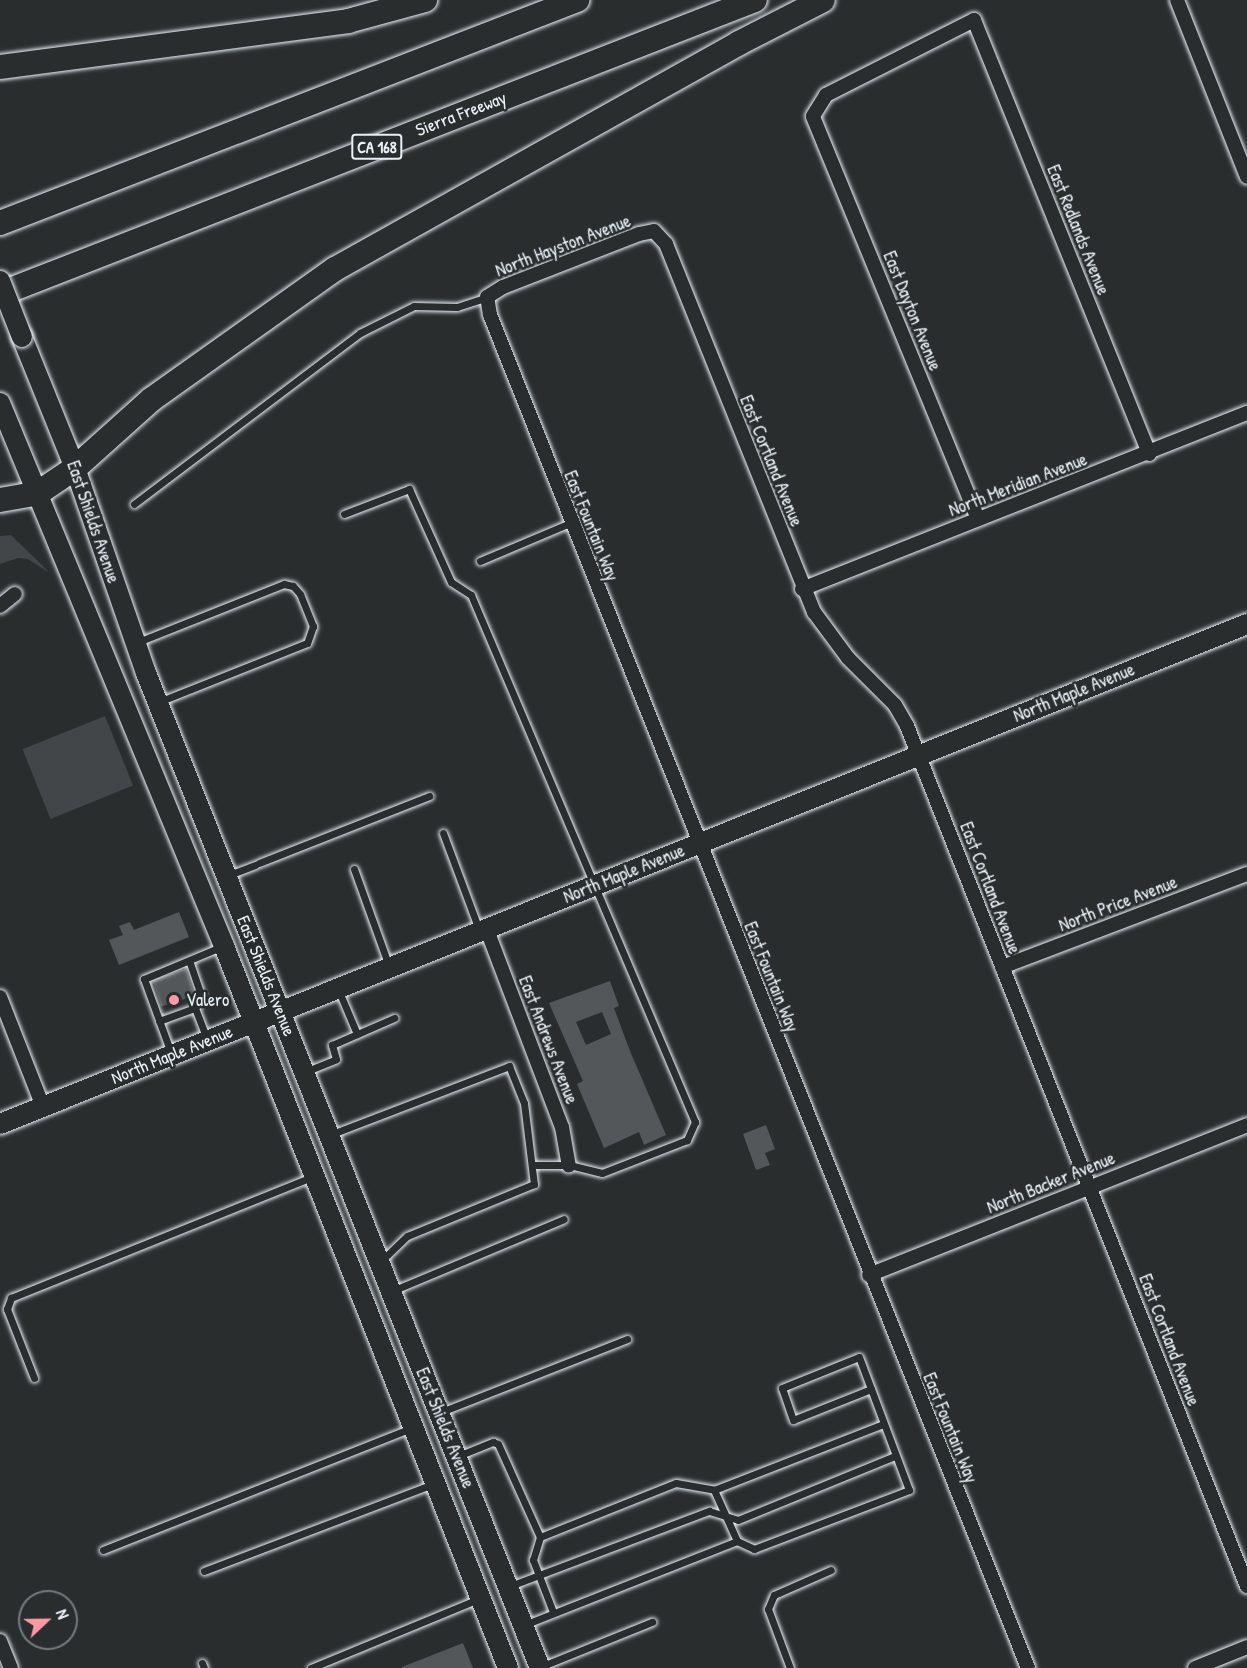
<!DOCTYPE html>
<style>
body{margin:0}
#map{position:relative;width:1247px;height:1668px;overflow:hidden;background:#2a2d2e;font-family:"Patrick Hand",sans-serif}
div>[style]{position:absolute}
.green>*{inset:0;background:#424648;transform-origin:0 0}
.building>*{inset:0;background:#535759;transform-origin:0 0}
.roads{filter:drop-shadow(0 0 2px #e8f1f8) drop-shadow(0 0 2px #e8f1f8)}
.lane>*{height:7px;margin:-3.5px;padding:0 3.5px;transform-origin:3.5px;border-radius:3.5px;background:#2a2d2e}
.street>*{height:14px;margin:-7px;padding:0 7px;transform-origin:7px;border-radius:7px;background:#2a2d2e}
.secondary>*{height:20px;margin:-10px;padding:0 10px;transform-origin:10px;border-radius:10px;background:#2a2d2e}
.highway>*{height:24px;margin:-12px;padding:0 12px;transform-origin:12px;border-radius:12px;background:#2a2d2e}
.bridges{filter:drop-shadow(0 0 2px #e8f1f8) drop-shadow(0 0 2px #e8f1f8)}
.secondary-bridge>*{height:20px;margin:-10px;padding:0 10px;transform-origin:10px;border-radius:10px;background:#2a2d2e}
.dots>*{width:16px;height:16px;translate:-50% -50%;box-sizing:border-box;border:3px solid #2a2d2e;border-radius:50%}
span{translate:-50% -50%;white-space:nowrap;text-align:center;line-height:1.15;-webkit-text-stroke:5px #2a2d2e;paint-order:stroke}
.shield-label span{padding:2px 4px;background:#2a2d2e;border:2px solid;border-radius:4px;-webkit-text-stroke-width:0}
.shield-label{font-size:16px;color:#e8f1f8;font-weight:700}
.street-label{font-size:18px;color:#e8f1f8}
.poi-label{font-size:18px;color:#e8f1f8}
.left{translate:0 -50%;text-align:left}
.north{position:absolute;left:18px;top:1590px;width:60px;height:60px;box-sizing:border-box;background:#2a2d2e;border:2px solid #767b7f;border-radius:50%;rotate:68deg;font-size:16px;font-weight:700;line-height:24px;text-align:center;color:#e8f1f8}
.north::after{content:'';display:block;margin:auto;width:21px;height:27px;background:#ff9aa2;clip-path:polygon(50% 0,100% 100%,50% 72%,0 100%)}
</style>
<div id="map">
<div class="green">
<i style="clip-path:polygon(11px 535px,47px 570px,48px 572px,28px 559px,18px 558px,0 564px,0 536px)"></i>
<i style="left:105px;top:716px;width:75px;height:89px;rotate:68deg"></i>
</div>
<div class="building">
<i style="clip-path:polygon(179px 912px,189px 937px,119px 965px,109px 940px,123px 935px,119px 926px,130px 922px,134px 930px)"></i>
<i style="left:186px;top:969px;width:28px;height:35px;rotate:72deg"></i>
<i style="clip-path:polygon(evenodd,610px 981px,619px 1006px,614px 1008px,630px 1051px,666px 1135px,644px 1145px,639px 1132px,604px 1148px,577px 1084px,583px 1081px,549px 1003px,610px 981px,602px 1012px,611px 1034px,586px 1045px,576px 1022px,602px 1012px)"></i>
<i style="clip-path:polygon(766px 1125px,775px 1149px,765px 1153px,770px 1165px,756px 1170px,743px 1134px)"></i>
<i style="clip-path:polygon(463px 1643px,473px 1668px,402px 1668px,402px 1667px)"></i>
</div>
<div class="roads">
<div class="lane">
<i style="left:134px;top:504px;width:283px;rotate:-37.1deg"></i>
<i style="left:360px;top:333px;width:60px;rotate:-26.6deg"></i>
<i style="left:414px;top:306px;width:43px;rotate:1.3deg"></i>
<i style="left:457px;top:307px;width:32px;rotate:-18deg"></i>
<i style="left:344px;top:514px;width:70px;rotate:-21deg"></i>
<i style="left:409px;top:489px;width:102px;rotate:65.7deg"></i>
<i style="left:451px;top:582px;width:24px;rotate:33deg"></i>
<i style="left:471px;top:595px;width:573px;rotate:66.97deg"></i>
<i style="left:695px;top:1122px;width:20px;rotate:114deg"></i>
<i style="left:687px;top:1140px;width:91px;rotate:158.8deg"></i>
<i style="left:602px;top:1173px;width:34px;rotate:-166deg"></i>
<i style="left:569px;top:1165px;width:37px;rotate:180deg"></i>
<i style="left:480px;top:561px;width:98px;rotate:-22.9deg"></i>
<i style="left:138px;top:642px;width:157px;rotate:-21.7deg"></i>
<i style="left:284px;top:584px;width:9px;rotate:13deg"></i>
<i style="left:293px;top:586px;width:11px;rotate:49deg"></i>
<i style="left:300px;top:594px;width:35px;rotate:68deg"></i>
<i style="left:313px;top:626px;width:18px;rotate:109deg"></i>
<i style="left:307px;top:643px;width:159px;rotate:158.3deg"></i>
<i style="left:443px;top:833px;width:103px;rotate:69.6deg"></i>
<i style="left:259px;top:863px;width:183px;rotate:-21.5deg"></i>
<i style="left:354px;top:869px;width:103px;rotate:70.2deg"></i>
<i style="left:229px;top:875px;width:28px;rotate:-21deg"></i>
<i style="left:338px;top:989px;width:49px;rotate:67.1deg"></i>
<i style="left:195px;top:1008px;width:33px;rotate:69deg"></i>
<i style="left:159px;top:1021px;width:38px;rotate:-20deg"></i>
<i style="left:195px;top:1008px;width:12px;rotate:-55deg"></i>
<i style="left:202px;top:998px;width:39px;rotate:-109deg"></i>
<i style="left:171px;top:1053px;width:79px;rotate:-110deg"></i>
<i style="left:144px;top:979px;width:83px;rotate:-22.6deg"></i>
<i style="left:307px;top:1071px;width:31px;rotate:-22deg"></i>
<i style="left:336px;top:1059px;width:15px;rotate:-106deg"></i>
<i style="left:332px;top:1045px;width:68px;rotate:-23.5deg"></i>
<i style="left:332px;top:1134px;width:190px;rotate:-21deg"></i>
<i style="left:509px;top:1066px;width:40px;rotate:68deg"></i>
<i style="left:524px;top:1103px;width:82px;rotate:83deg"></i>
<i style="left:534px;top:1184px;width:137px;rotate:157.7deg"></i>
<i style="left:407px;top:1236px;width:36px;rotate:136deg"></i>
<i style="left:392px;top:1291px;width:186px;rotate:-22.7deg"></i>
<i style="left:34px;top:1378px;width:74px;rotate:-111.4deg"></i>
<i style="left:7px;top:1309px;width:12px;rotate:-70deg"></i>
<i style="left:11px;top:1298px;width:324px;rotate:-21.9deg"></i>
<i style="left:441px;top:1412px;width:200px;rotate:-21.4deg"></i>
<i style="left:458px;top:1456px;width:38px;rotate:-22deg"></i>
<i style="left:493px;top:1442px;width:5px;rotate:22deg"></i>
<i style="left:498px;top:1444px;width:102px;rotate:65.7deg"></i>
<i style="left:714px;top:1490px;width:56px;rotate:65.7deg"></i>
<i style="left:737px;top:1541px;width:19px;rotate:25deg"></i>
<i style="left:754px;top:1549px;width:166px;rotate:-20.8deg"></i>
<i style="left:909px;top:1490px;width:142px;rotate:-110.6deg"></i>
<i style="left:859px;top:1357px;width:83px;rotate:158.1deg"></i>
<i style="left:782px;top:1388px;width:34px;rotate:71deg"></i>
<i style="left:793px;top:1420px;width:84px;rotate:-21.7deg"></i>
<i style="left:103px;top:1550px;width:331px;rotate:-21.6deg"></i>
<i style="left:204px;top:1571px;width:245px;rotate:-20.8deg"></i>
<i style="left:510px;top:1586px;width:213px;rotate:-20.7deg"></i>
<i style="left:709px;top:1511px;width:30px;rotate:17deg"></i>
<i style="left:738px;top:1520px;width:170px;rotate:-22.2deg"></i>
<i style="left:553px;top:1612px;width:56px;rotate:-111deg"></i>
<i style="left:533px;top:1560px;width:24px;rotate:-73deg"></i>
<i style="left:540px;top:1537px;width:146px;rotate:-21.7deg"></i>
<i style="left:676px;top:1483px;width:39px;rotate:10deg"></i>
<i style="left:714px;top:1490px;width:181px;rotate:-21.3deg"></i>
<i style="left:524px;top:1625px;width:229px;rotate:-21.5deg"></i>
<i style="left:202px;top:1663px;width:5px;rotate:68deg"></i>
<i style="left:540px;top:1667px;width:121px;rotate:-21.9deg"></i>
<i style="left:311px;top:1668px;width:181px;rotate:-22.4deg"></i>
<i style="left:790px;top:1668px;width:63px;rotate:-110.4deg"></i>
<i style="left:768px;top:1609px;width:15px;rotate:-67deg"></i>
<i style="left:774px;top:1595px;width:62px;rotate:-23.7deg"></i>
</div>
<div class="street">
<i style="left:1177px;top:0;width:190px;rotate:68.4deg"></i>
<i style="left:978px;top:519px;width:435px;rotate:-112.3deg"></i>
<i style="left:813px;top:116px;width:25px;rotate:-58deg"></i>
<i style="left:826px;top:95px;width:166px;rotate:-26.9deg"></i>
<i style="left:974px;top:20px;width:468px;rotate:68deg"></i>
<i style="left:802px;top:589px;width:479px;rotate:-21.6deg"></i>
<i style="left:0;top:606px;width:19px;rotate:-39deg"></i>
<i style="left:487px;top:930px;width:211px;rotate:69.2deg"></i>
<i style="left:562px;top:1127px;width:39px;rotate:80deg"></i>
<i style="left:1002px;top:967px;width:262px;rotate:-20.8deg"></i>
<i style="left:0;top:997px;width:118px;rotate:68.6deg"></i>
<i style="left:869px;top:1275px;width:407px;rotate:-21.6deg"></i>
<i style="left:0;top:1641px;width:29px;rotate:68deg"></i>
<i style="left:1028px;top:1668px;width:1456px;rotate:-111.68deg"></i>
<i style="left:490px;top:315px;width:18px;rotate:-99deg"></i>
<i style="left:487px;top:297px;width:19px;rotate:-32deg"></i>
<i style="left:503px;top:287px;width:146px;rotate:-21.3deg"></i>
<i style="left:639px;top:234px;width:15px;rotate:-11deg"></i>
<i style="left:654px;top:231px;width:18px;rotate:47deg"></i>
<i style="left:666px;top:244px;width:397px;rotate:68.1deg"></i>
<i style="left:814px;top:612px;width:57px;rotate:53.5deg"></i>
<i style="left:848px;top:658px;width:66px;rotate:45deg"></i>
<i style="left:895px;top:705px;width:24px;rotate:60deg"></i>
<i style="left:907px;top:726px;width:925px;rotate:68.43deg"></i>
<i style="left:1195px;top:1668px;width:56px;rotate:-22deg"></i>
</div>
<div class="secondary">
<i style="left:22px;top:337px;width:141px;rotate:68deg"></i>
<i style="left:75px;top:468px;width:217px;rotate:70.9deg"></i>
<i style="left:146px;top:673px;width:1070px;rotate:68.4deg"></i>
<i style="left:0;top:403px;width:587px;rotate:67.58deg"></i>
<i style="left:224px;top:946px;width:776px;rotate:68.53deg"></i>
<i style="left:0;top:1124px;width:1344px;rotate:-21.85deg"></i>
</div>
<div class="highway">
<i style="left:0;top:67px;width:351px;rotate:-7.5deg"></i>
<i style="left:348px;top:21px;width:80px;rotate:-15.3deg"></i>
<i style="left:0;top:223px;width:619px;rotate:-21.13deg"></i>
<i style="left:0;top:294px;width:810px;rotate:-21.28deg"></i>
<i style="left:0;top:500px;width:39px;rotate:-10deg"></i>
<i style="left:38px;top:493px;width:45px;rotate:-34deg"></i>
<i style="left:75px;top:468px;width:103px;rotate:-41.9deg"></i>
<i style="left:152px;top:399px;width:224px;rotate:-35.4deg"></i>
<i style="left:335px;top:269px;width:463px;rotate:-29.2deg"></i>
<i style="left:739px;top:43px;width:94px;rotate:-27.1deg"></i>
</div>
</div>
<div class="bridges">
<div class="secondary-bridge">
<i style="left:0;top:281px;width:60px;rotate:68.6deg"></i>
</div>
</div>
<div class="dots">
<i style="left:174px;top:1000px;background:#ff9aa2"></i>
</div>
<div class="shield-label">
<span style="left:377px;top:147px">CA 168</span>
</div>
<div class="street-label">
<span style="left:461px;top:114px;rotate:-21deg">Sierra Freeway</span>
<span style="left:1078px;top:230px;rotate:68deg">East Redlands Avenue</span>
<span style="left:563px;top:246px;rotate:-21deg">North Hayston Avenue</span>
<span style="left:912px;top:311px;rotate:68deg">East Dayton Avenue</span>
<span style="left:771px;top:461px;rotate:68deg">East Cortland Avenue</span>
<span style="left:1018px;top:485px;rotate:-21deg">North Meridian Avenue</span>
<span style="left:93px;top:522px;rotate:71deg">East Shields Avenue</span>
<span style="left:591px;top:526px;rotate:68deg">East Fountain Way</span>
<span style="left:1074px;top:693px;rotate:-22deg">North Maple Avenue</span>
<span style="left:624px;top:874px;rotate:-22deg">North Maple Avenue</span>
<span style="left:990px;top:888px;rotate:69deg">East Cortland Avenue</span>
<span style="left:1118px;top:904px;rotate:-21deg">North Price Avenue</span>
<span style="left:266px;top:976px;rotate:68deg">East Shields Avenue</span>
<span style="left:771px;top:977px;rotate:68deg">East Fountain Way</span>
<span style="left:548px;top:1040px;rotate:69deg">East Andrews Avenue</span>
<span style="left:172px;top:1055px;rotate:-22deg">North Maple Avenue</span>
<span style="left:1051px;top:1183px;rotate:-22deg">North Backer Avenue</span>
<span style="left:1169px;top:1340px;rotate:69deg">East Cortland Avenue</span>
<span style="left:445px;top:1428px;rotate:68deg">East Shields Avenue</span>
<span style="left:950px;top:1428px;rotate:68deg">East Fountain Way</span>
</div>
<div class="poi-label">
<span class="left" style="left:186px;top:1000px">Valero</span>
</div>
<div class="north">N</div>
</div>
